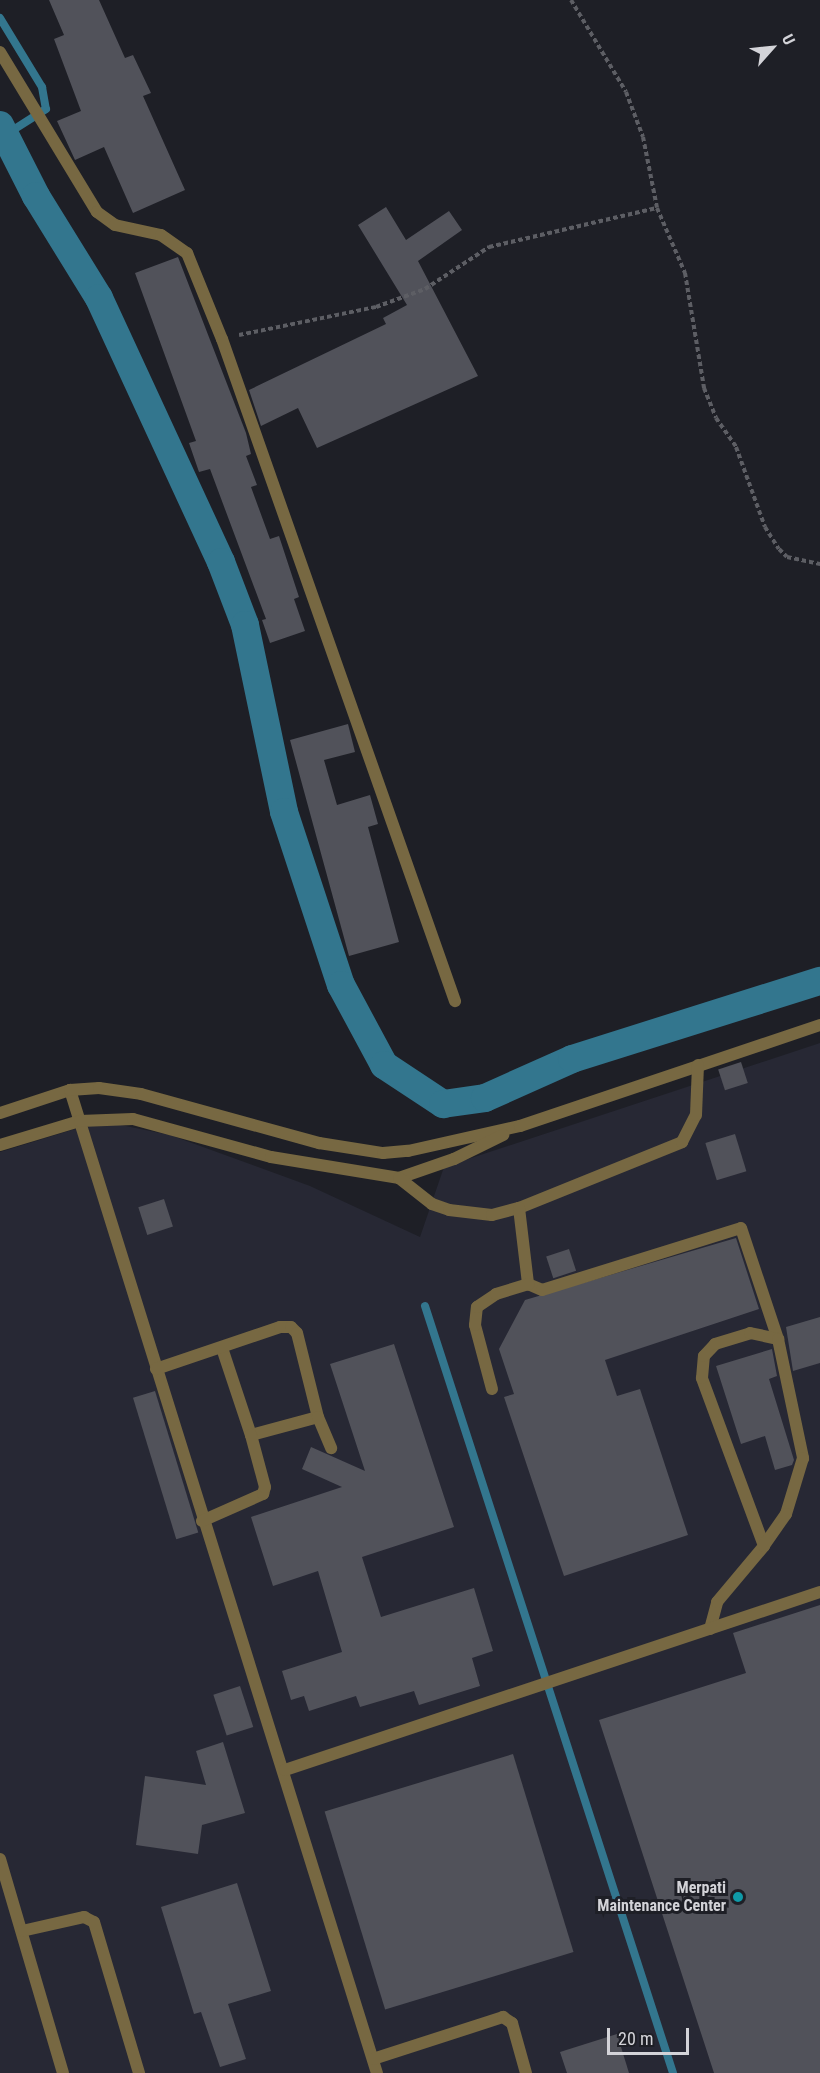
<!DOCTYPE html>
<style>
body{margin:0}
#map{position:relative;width:820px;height:2073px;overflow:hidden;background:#1e1f26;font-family:"Roboto Condensed",sans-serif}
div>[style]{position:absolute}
.built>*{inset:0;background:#272834}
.stream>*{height:8px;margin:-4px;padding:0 4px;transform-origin:4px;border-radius:4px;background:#33768e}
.canal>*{height:28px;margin:-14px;padding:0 14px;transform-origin:14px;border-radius:14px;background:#33768e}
.building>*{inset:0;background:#51525a;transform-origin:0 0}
.path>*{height:4px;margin-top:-2px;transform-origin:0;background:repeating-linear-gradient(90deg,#5d5e64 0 4.5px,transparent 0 7.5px)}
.service>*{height:12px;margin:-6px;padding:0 6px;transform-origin:6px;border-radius:6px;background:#776842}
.minor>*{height:12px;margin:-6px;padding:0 6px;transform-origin:6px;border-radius:6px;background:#776842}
.dots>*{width:16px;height:16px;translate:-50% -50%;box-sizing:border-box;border:3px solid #1e1f26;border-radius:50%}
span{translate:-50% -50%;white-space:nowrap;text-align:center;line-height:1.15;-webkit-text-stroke:6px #1e1f26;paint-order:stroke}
.poi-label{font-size:16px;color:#d3d3d8;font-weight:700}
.right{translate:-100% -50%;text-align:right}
.north{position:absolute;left:742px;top:18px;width:60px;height:60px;-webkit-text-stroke:4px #1e1f26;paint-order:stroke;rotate:63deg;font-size:16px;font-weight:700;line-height:24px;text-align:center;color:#d3d3d8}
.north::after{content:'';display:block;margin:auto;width:21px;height:27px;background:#d3d3d8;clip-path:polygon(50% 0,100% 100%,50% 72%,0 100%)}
.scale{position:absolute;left:607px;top:2028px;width:82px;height:27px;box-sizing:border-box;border:3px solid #d3d3d8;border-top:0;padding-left:8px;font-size:18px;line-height:21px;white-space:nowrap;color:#d3d3d8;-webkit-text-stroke:4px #1e1f26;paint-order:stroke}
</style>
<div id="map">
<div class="built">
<i style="clip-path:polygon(820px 1043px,820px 2073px,0 2073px,0 1152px,101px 1121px,170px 1135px,310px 1186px,420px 1237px,444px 1167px)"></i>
</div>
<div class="stream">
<i style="left:0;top:18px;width:81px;rotate:58.7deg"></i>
<i style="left:42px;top:87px;width:22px;rotate:80deg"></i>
<i style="left:46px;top:109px;width:49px;rotate:147.6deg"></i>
<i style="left:425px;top:1306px;width:806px;rotate:72.08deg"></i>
</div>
<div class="canal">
<i style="left:0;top:125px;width:80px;rotate:63.1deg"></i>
<i style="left:36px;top:196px;width:120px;rotate:58.3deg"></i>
<i style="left:99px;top:298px;width:291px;rotate:65.2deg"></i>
<i style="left:221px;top:562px;width:67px;rotate:69.1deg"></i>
<i style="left:245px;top:625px;width:191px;rotate:78.2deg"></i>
<i style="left:284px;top:812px;width:182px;rotate:71.8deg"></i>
<i style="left:341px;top:985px;width:91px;rotate:61.7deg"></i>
<i style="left:384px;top:1065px;width:71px;rotate:33.5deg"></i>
<i style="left:443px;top:1104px;width:42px;rotate:-8.1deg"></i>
<i style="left:485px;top:1098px;width:95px;rotate:-24.1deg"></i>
<i style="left:572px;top:1059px;width:260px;rotate:-17.5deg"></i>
</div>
<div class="building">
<i style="clip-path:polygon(49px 0,99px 0,125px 58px,133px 55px,151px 93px,143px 96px,185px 190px,133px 213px,104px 147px,75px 160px,57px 121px,81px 111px,54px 39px,64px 35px)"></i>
<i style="clip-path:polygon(386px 207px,406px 240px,449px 211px,462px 230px,418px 261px,478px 376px,317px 448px,298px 408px,261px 426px,249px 390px,386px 324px,383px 318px,407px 305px,358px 225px)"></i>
<i style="clip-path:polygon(178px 257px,246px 433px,251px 454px,246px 456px,257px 485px,251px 487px,270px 539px,279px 536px,299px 597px,294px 599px,305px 631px,270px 643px,262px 620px,266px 619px,210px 469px,199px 472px,189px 443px,196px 441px,135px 273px)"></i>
<i style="clip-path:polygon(348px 724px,355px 752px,324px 760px,337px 805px,370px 795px,378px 824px,368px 827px,399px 942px,349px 956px,290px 740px)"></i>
<i style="left:741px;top:1062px;width:22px;height:24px;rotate:72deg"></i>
<i style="left:735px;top:1134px;width:39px;height:31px;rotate:73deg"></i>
<i style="left:164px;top:1199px;width:29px;height:27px;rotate:72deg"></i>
<i style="clip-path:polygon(736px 1238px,759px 1309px,605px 1360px,617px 1396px,640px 1389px,688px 1535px,564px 1576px,504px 1397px,514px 1394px,499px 1349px,525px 1300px)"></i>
<i style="left:569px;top:1249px;width:23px;height:24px;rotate:72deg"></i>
<i style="clip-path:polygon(820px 1317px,820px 1363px,793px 1371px,786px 1327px)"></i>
<i style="clip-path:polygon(394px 1344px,454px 1527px,362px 1557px,381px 1617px,474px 1588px,493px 1651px,472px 1658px,480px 1686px,419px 1705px,414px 1691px,360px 1707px,356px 1696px,309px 1711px,304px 1696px,291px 1700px,282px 1671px,342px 1652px,318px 1571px,273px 1586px,251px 1517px,342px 1487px,302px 1469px,311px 1447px,365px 1471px,330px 1364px)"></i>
<i style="clip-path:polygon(772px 1349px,777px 1376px,769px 1379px,794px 1460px,792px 1465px,775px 1470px,765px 1436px,741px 1444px,716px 1366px)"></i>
<i style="left:155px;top:1391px;width:148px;height:23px;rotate:73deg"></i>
<i style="clip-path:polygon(820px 1605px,820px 2073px,714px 2073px,599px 1720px,746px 1673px,733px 1633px)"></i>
<i style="left:240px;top:1686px;width:43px;height:28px;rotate:72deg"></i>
<i style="clip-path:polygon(223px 1742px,245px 1813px,202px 1825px,198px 1854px,136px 1845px,145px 1776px,206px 1785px,196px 1751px)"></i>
<i style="left:513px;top:1754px;width:207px;height:197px;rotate:73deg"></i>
<i style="clip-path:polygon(237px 1883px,271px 1991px,228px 2004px,246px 2059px,220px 2067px,201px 2012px,194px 2014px,161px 1907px)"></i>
<i style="clip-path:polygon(617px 2034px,629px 2073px,567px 2073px,560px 2052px)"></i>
</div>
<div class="path">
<i style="left:571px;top:0;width:107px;rotate:59.1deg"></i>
<i style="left:626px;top:92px;width:48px;rotate:69.3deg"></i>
<i style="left:643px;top:137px;width:72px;rotate:78.8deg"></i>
<i style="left:657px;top:208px;width:71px;rotate:66.7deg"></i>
<i style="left:685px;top:273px;width:117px;rotate:80.6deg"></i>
<i style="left:704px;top:388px;width:32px;rotate:68deg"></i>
<i style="left:716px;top:418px;width:35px;rotate:55deg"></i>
<i style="left:736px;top:447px;width:85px;rotate:70.1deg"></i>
<i style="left:765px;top:527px;width:26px;rotate:58deg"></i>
<i style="left:779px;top:549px;width:11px;rotate:45deg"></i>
<i style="left:787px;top:557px;width:34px;rotate:12deg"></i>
<i style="left:239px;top:335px;width:140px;rotate:-11.6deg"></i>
<i style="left:376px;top:307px;width:52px;rotate:-20.2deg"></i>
<i style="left:425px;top:289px;width:77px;rotate:-33.3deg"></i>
<i style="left:489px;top:247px;width:172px;rotate:-13.1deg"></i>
</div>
<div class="service">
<i style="left:70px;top:1090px;width:1030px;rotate:72.66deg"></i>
<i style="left:0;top:1113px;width:74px;rotate:-18.2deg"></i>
<i style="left:70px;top:1090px;width:29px;rotate:-4deg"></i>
<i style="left:99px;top:1088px;width:42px;rotate:8.1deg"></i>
<i style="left:141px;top:1094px;width:185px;rotate:15.4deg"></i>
<i style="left:319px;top:1143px;width:65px;rotate:8.9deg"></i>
<i style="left:383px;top:1153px;width:25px;rotate:-5deg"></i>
<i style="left:408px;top:1151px;width:115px;rotate:-12.6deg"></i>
<i style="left:520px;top:1126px;width:317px;rotate:-18.6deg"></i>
<i style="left:0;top:1145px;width:84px;rotate:-16.7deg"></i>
<i style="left:80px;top:1121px;width:53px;rotate:-2.2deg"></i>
<i style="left:133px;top:1119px;width:143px;rotate:15.4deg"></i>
<i style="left:271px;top:1157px;width:130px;rotate:9.3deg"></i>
<i style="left:399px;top:1178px;width:58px;rotate:-19.1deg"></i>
<i style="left:454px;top:1159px;width:55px;rotate:-26.1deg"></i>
<i style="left:399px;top:1178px;width:42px;rotate:38.2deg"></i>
<i style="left:432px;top:1204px;width:18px;rotate:19deg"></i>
<i style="left:449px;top:1210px;width:43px;rotate:6.6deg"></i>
<i style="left:492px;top:1215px;width:28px;rotate:-15deg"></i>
<i style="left:519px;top:1208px;width:176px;rotate:-22deg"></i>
<i style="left:682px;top:1142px;width:30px;rotate:-63deg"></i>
<i style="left:696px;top:1115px;width:50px;rotate:-87.7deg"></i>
<i style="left:519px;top:1208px;width:77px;rotate:83.2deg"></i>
<i style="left:528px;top:1284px;width:15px;rotate:23deg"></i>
<i style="left:542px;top:1290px;width:208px;rotate:-17.3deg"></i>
<i style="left:741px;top:1228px;width:117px;rotate:71.6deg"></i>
<i style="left:222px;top:1348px;width:92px;rotate:71.6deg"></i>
<i style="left:251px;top:1435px;width:69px;rotate:-15deg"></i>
<i style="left:156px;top:1369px;width:131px;rotate:-18.7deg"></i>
<i style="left:280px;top:1327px;width:11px"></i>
<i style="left:291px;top:1327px;width:8px;rotate:45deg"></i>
<i style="left:297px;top:1333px;width:87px;rotate:76deg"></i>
<i style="left:318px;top:1417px;width:34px;rotate:67deg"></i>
<i style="left:492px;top:1389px;width:66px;rotate:-104.9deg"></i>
<i style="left:475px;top:1325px;width:18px;rotate:-84deg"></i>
<i style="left:477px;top:1307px;width:23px;rotate:-34deg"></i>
<i style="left:496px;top:1294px;width:34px;rotate:-17deg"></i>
<i style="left:202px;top:1521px;width:67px;rotate:-23.9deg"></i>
<i style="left:263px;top:1494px;width:7px;rotate:-74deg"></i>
<i style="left:265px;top:1487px;width:54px;rotate:-105.1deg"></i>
<i style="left:710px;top:1629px;width:28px;rotate:-75deg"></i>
<i style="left:717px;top:1602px;width:73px;rotate:-50deg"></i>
<i style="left:764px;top:1546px;width:179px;rotate:-110.3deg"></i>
<i style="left:702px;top:1378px;width:22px;rotate:-85deg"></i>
<i style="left:704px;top:1356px;width:16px;rotate:-47deg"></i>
<i style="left:715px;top:1344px;width:37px;rotate:-17deg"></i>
<i style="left:750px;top:1333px;width:29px;rotate:12deg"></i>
<i style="left:778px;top:1339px;width:122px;rotate:78.1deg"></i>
<i style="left:803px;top:1458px;width:59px;rotate:106.9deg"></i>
<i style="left:786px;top:1514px;width:39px;rotate:125deg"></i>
<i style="left:285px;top:1770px;width:564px;rotate:-18.4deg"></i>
<i style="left:0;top:1859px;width:223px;rotate:73.6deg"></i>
<i style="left:22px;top:1931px;width:64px;rotate:-12.7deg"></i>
<i style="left:84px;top:1917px;width:11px;rotate:27deg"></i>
<i style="left:94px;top:1922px;width:158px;rotate:73.4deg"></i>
<i style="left:373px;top:2059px;width:137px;rotate:-17.9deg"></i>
<i style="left:503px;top:2017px;width:11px;rotate:34deg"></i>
<i style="left:512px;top:2023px;width:52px;rotate:74.4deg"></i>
</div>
<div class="minor">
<i style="left:0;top:52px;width:187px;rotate:58.8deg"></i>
<i style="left:97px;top:212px;width:22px;rotate:36deg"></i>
<i style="left:115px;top:225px;width:47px;rotate:12.3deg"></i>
<i style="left:161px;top:235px;width:32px;rotate:35deg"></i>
<i style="left:187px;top:253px;width:93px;rotate:67.9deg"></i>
<i style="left:222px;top:339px;width:702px;rotate:70.61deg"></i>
</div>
<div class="dots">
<i style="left:738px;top:1897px;background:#0f9aa8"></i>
</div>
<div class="poi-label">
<span class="right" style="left:726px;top:1897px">Merpati<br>Maintenance Center</span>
</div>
<div class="north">U</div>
<div class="scale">20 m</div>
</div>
